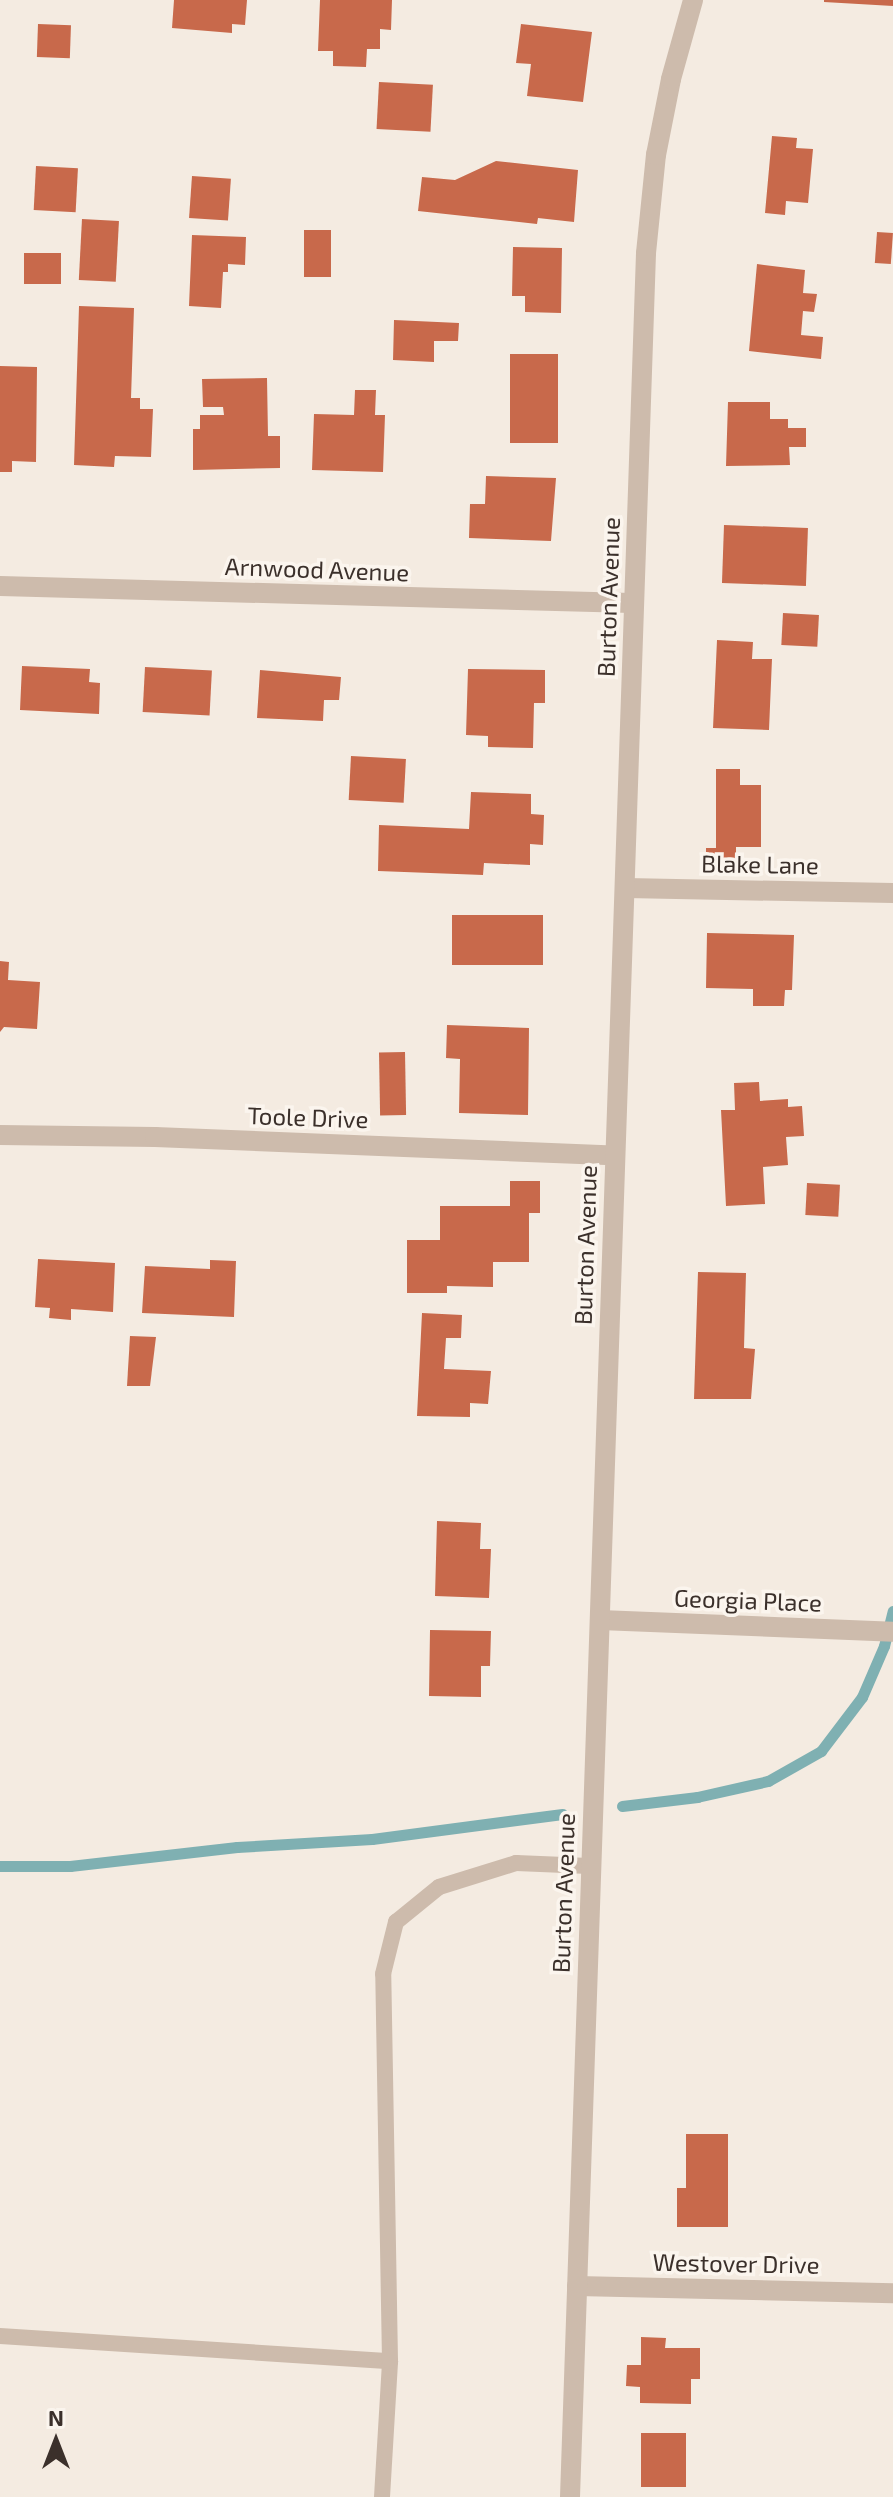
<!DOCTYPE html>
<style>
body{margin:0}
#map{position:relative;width:893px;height:2497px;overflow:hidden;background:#f4ebe1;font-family:"Exo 2",sans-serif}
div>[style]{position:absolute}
.stream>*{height:11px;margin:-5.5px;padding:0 5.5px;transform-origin:5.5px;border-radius:5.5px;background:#7fb0b2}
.building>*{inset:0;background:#c8694b;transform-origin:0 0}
.lane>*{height:16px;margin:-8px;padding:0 8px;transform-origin:8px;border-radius:8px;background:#cdbbac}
.street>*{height:20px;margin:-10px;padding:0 10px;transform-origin:10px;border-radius:10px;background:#cdbbac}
span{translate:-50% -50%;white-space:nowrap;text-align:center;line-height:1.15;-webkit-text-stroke:7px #fbf5ee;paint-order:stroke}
.street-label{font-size:24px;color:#3b302b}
.north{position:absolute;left:16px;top:2401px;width:80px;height:80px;-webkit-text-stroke:6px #fbf5ee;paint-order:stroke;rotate:0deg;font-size:22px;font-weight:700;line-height:32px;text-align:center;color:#3b302b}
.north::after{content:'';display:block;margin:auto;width:28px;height:36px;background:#3b302b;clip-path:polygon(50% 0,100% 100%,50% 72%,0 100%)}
</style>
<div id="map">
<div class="stream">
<i style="left:622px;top:1806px;width:76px;rotate:-6.8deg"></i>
<i style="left:697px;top:1797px;width:73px;rotate:-12.7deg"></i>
<i style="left:768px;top:1781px;width:61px;rotate:-29.5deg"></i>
<i style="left:821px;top:1751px;width:68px;rotate:-52.8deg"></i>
<i style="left:862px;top:1697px;width:56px;rotate:-66.7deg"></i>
<i style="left:884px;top:1646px;width:36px;rotate:-76deg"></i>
<i style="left:0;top:1866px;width:70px"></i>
<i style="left:70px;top:1866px;width:168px;rotate:-6.5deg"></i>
<i style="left:237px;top:1847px;width:135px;rotate:-3.4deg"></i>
<i style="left:372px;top:1839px;width:192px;rotate:-7.5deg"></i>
</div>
<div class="building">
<i style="clip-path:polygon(174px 0,247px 0,245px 25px,232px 24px,232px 33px,172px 28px)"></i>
<i style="clip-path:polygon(320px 0,392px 0,391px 30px,380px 29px,380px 49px,367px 49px,366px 67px,333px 66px,333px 51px,318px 51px)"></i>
<i style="clip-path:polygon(824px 0,893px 0,893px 6px,824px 2px)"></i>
<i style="left:38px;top:24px;width:33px;height:33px;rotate:2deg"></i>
<i style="clip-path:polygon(521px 24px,592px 32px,583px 102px,527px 96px,531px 64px,516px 63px)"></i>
<i style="left:379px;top:82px;width:54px;height:47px;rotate:3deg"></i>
<i style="clip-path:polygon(772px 136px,797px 138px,796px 148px,813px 149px,808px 203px,786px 201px,785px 215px,765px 213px)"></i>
<i style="clip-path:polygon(496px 161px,578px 170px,574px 222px,538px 218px,537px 224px,418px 211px,422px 177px,455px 180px)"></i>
<i style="left:36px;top:166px;width:42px;height:44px;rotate:3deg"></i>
<i style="left:192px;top:176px;width:39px;height:42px;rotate:4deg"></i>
<i style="left:82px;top:219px;width:37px;height:61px;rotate:3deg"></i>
<i style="left:304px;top:230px;width:27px;height:47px"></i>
<i style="left:877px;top:232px;width:16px;height:31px;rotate:4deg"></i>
<i style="clip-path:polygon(192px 235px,246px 237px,245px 265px,228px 264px,228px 272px,223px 272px,221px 308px,189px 306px)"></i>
<i style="clip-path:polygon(513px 247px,562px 248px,561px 313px,525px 312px,525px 296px,512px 296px)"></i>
<i style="left:61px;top:253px;width:31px;height:37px;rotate:90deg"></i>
<i style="clip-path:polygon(757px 264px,805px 270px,803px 293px,817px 294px,814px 312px,803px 311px,801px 335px,823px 337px,821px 359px,749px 351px)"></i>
<i style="clip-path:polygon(79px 306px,134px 308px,131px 398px,140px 398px,140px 409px,153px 409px,151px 457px,115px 456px,114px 467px,74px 465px)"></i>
<i style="clip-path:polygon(394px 320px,459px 323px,458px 341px,434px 341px,434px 362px,393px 360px)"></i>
<i style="left:510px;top:354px;width:48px;height:89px"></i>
<i style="clip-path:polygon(0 366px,37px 367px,36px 462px,12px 461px,12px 472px,0 472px)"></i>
<i style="clip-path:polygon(267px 378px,268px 436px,280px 436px,280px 468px,193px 470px,193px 429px,200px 429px,200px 415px,224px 415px,223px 407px,203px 407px,202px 379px)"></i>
<i style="clip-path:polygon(355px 390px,376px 390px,375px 415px,385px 415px,383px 472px,312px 470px,314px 414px,354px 415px)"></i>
<i style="clip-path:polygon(728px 402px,770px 402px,770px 419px,788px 419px,788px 428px,806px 428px,806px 447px,789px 447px,790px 465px,726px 466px)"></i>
<i style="clip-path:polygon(486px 476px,556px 478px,551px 541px,469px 538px,470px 504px,485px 504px)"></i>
<i style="left:724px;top:525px;width:84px;height:58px;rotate:2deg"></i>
<i style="left:783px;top:613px;width:36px;height:32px;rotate:3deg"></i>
<i style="clip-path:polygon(717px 640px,753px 642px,752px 659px,772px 659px,769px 730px,713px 728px)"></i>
<i style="clip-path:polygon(22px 666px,90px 669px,89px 682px,100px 683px,99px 714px,20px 710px)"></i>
<i style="left:145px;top:667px;width:67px;height:45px;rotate:3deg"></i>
<i style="clip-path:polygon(468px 669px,545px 670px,545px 703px,534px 703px,533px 748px,488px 747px,488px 736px,466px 735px)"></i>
<i style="clip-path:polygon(260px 670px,341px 677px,339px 700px,324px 700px,323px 721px,257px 718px)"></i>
<i style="left:351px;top:756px;width:55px;height:44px;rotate:3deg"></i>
<i style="clip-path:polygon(716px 769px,740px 769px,740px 785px,761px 785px,761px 847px,736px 847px,736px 863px,706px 863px,706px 848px,716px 848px)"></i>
<i style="clip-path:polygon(471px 792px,531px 794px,531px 814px,544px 815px,543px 845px,530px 844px,530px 865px,484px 863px,483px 875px,378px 871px,379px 825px,469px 829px)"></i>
<i style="left:452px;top:915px;width:91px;height:50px"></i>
<i style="clip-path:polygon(707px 933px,794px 935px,792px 990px,785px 990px,784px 1006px,753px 1006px,753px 989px,706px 988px)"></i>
<i style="clip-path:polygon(0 961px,9px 962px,8px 980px,40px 982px,37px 1029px,4px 1027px,0 1032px)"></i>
<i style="clip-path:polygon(447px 1025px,529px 1028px,528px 1115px,459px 1113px,460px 1059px,446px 1058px)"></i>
<i style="left:405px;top:1052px;width:63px;height:26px;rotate:89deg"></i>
<i style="clip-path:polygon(759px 1082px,760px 1101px,788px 1099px,788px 1107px,802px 1106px,804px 1136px,786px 1137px,788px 1165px,763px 1167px,765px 1204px,726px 1206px,721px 1110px,735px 1110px,734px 1083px)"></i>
<i style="clip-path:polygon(510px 1181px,540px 1181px,540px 1213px,529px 1213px,529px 1262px,493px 1262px,493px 1287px,447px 1286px,447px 1293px,407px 1293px,407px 1240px,440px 1240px,440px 1206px,510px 1206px)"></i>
<i style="left:807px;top:1183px;width:33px;height:32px;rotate:3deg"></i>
<i style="clip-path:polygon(38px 1259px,115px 1263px,113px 1312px,71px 1309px,71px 1320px,49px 1318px,50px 1308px,35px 1307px)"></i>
<i style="clip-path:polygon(210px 1260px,236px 1261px,234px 1317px,142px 1313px,145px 1266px,210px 1269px)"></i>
<i style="clip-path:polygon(698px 1272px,746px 1273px,744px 1348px,755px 1349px,751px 1399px,694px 1399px)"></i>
<i style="clip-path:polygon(422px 1313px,462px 1315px,461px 1338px,446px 1338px,444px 1369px,491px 1371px,488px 1404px,470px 1403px,470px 1417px,417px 1416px)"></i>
<i style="clip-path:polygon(130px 1336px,156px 1337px,150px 1386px,127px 1386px)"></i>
<i style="clip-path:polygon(437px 1521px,481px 1523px,480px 1549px,491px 1549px,489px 1598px,435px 1596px)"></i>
<i style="clip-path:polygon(430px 1630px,491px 1631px,490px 1666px,481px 1666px,481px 1697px,429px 1696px)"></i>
<i style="clip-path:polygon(686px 2134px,728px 2134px,728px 2227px,677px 2227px,677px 2188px,686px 2188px)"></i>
<i style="clip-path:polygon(641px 2337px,666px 2338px,665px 2348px,700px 2348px,700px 2379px,691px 2379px,691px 2404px,640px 2403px,640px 2387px,626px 2386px,627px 2365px,641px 2365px)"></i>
<i style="left:641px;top:2433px;width:45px;height:54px"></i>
</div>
<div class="lane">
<i style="left:0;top:2336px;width:391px;rotate:3.7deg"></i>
<i style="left:382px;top:2497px;width:136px;rotate:-86.6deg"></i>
<i style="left:390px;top:2361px;width:387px;rotate:-91deg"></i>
<i style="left:383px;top:1974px;width:54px;rotate:-76deg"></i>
<i style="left:396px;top:1922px;width:55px;rotate:-39.1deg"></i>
<i style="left:439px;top:1887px;width:81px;rotate:-17.3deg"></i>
<i style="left:516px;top:1863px;width:73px;rotate:2.4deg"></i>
</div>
<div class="street">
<i style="left:0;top:586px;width:632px;rotate:1.54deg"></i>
<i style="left:626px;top:888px;width:267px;rotate:1.1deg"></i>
<i style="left:0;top:1135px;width:155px;rotate:0.7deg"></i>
<i style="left:155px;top:1137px;width:458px;rotate:2.3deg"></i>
<i style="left:600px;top:1620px;width:293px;rotate:2.3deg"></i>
<i style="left:577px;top:2286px;width:316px;rotate:1.3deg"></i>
<i style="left:570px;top:2497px;width:2245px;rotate:-88.06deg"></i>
<i style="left:646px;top:253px;width:99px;rotate:-84.2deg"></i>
<i style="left:656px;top:155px;width:77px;rotate:-78.8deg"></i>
<i style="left:671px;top:79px;width:82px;rotate:-74.4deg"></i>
</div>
<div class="street-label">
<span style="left:317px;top:569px;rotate:2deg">Arnwood Avenue</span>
<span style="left:608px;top:597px;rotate:-88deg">Burton Avenue</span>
<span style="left:760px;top:864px;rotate:1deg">Blake Lane</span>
<span style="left:308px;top:1117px;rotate:2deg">Toole Drive</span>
<span style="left:585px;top:1245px;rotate:-88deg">Burton Avenue</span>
<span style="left:748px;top:1600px;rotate:2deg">Georgia Place</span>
<span style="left:563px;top:1893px;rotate:-88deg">Burton Avenue</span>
<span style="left:736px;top:2263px;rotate:1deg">Westover Drive</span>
</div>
<div class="north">N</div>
</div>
